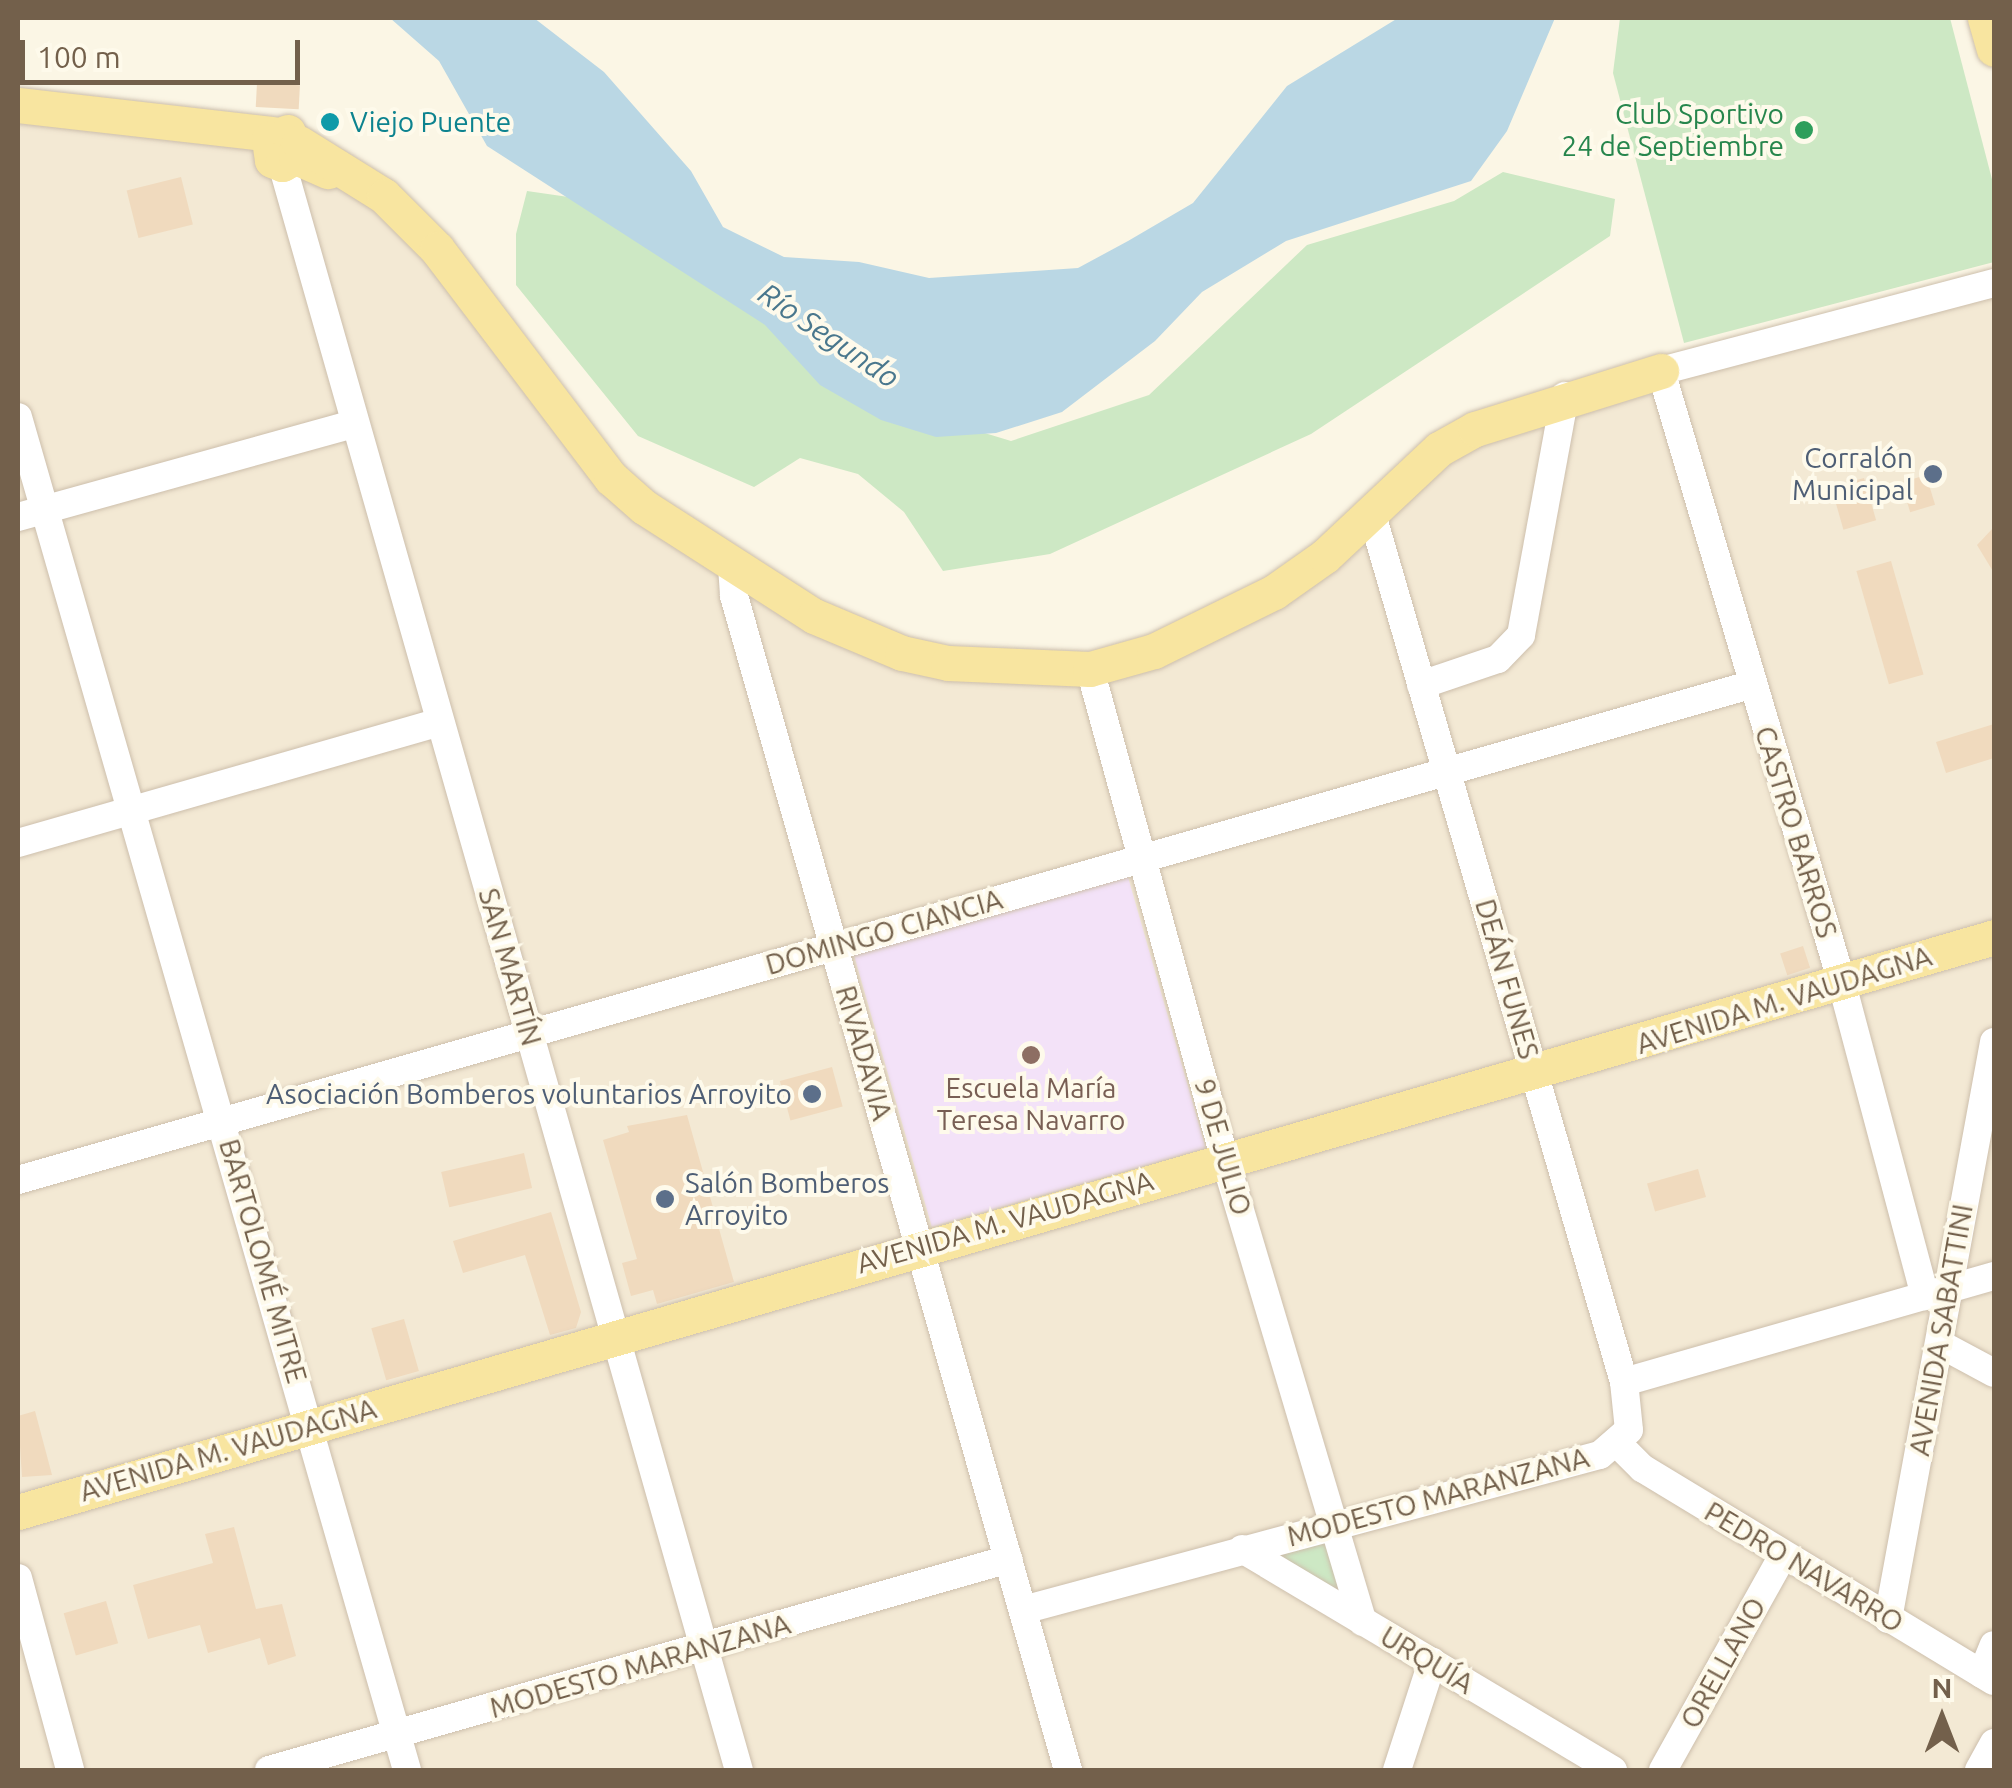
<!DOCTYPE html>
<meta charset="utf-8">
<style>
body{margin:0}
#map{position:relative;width:2012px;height:1788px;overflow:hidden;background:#fbf6e5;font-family:Ubuntu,sans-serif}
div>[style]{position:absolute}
.residential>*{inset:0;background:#f3e9d4}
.education>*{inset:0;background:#f3e2f8;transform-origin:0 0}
.green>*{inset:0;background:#cde8c4}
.water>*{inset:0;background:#bad7e4}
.building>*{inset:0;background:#f0dabe;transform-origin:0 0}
.roads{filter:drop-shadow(0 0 2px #cdbfac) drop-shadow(0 0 2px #cdbfac)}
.minor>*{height:28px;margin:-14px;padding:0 14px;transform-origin:14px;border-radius:14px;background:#fff}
.major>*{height:35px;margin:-17.5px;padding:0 17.5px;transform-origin:17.5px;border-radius:17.5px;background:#f8e5a0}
.dots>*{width:28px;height:28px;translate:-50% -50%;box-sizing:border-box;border:5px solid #fefaeb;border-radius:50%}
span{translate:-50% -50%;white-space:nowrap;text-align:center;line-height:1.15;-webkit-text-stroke:8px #fefaeb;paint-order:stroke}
.leisure-label{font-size:28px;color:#27864d}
.right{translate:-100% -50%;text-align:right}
.culture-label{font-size:28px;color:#0d838f}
.left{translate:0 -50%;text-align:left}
.service-label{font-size:28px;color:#4e5e75}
.street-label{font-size:28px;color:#73604b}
.education-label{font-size:28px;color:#785e54}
.water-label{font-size:30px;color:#49778d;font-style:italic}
.frame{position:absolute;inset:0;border:20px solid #73604b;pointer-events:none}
.north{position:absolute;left:1892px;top:1668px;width:100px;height:100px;-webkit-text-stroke:8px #fefaeb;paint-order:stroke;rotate:0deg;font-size:28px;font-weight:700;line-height:40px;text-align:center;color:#73604b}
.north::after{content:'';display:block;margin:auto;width:35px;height:45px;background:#73604b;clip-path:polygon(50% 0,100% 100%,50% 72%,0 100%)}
.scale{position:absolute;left:20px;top:40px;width:280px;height:45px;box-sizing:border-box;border:5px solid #73604b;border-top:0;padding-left:12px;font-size:30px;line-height:35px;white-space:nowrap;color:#73604b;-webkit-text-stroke:8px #fefaeb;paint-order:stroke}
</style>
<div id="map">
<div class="residential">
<i style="clip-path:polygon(18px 106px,271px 141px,348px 170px,589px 450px,814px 616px,1020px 671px,1210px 627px,1439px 449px,1994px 283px,1994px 1770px,18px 1770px)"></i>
</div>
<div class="education">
<i style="left:1128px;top:877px;width:282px;height:285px;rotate:74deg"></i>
</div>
<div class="green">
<i style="clip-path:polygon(1620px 18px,1950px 18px,1994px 187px,1994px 262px,1684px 343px,1613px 73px)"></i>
<i style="clip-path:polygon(1503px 172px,1615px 199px,1610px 236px,1311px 434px,1050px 554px,943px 571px,904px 512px,858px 474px,800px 458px,754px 487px,638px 436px,516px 285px,516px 234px,527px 191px,603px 202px,902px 408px,1011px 441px,1149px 395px,1307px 245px,1454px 201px)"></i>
<i style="clip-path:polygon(1332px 1535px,1350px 1608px,1268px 1551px)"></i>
</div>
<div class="water">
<i style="clip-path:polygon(390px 18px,534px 18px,604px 72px,691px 171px,723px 227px,784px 257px,859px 262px,929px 278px,1078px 268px,1128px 241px,1193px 203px,1287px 86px,1398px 18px,1555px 18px,1507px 131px,1471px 181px,1286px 241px,1202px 292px,1155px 341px,1062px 412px,996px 433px,936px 437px,881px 420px,820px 385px,765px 325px,487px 146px,439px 61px)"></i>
</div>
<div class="building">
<i style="left:257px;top:83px;width:43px;height:24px;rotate:3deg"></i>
<i style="left:181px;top:177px;width:49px;height:56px;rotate:76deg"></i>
<i style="left:1926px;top:475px;width:31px;height:26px;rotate:73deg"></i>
<i style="left:1864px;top:478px;width:44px;height:34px;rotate:74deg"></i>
<i style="clip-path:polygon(1994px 527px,1994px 573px,1977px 545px)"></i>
<i style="left:1891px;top:561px;width:118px;height:36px;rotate:74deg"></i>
<i style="clip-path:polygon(1994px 724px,1994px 758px,1946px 773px,1936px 742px)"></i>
<i style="left:1803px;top:946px;width:23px;height:24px;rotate:72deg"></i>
<i style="left:832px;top:1067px;width:41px;height:54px;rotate:75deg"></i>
<i style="clip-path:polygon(687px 1115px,734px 1282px,657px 1304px,653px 1290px,631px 1296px,622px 1263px,637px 1259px,603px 1140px,629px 1132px,627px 1126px)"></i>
<i style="left:524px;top:1153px;width:36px;height:85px;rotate:77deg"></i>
<i style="left:1698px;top:1169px;width:29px;height:53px;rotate:74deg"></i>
<i style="clip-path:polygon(551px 1212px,581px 1312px,576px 1328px,550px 1335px,525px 1255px,463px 1273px,453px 1241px)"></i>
<i style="left:404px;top:1319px;width:54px;height:34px;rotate:74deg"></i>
<i style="clip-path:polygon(35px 1411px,52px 1475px,22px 1477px,18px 1416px)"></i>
<i style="clip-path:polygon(234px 1527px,256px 1609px,282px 1604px,296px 1656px,268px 1665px,260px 1638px,208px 1653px,200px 1625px,148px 1639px,133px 1585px,213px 1563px,205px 1534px)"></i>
<i style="left:106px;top:1601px;width:44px;height:44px;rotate:74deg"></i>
</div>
<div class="roads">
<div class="minor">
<i style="left:282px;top:164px;width:1670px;rotate:74.12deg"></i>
<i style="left:18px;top:417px;width:1408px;rotate:73.96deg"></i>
<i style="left:18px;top:517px;width:348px;rotate:-15.5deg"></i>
<i style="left:732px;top:566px;width:30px;rotate:86deg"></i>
<i style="left:734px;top:596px;width:1221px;rotate:74.12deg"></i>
<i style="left:1090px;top:669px;width:509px;rotate:74.63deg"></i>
<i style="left:1225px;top:1160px;width:482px;rotate:73.4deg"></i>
<i style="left:1421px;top:685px;width:81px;rotate:-18.7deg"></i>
<i style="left:1498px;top:659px;width:33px;rotate:-46deg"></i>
<i style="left:1521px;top:635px;width:243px;rotate:-79.6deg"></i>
<i style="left:18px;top:843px;width:438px;rotate:-16deg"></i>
<i style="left:18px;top:1180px;width:1801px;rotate:-15.95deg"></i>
<i style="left:1925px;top:1296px;width:324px;rotate:-104.9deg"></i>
<i style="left:1842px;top:983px;width:638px;rotate:-106.48deg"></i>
<i style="left:1661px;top:371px;width:344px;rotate:-14.8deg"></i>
<i style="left:1940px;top:1344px;width:61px;rotate:28.2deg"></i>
<i style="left:1624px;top:1382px;width:385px;rotate:-16deg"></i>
<i style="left:1619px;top:1445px;width:33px;rotate:45deg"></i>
<i style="left:1642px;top:1468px;width:411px;rotate:31.2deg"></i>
<i style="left:1242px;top:1549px;width:432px;rotate:30.8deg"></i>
<i style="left:18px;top:1578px;width:199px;rotate:74.8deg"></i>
<i style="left:1023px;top:1610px;width:597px;rotate:-15.04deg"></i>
<i style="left:1600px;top:1455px;width:38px;rotate:-41deg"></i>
<i style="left:1629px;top:1430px;width:48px;rotate:-95.9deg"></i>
<i style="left:1624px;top:1382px;width:907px;rotate:-106.2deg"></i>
<i style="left:1888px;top:1619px;width:587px;rotate:-79.59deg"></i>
<i style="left:1982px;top:1674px;width:31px;rotate:-68deg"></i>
<i style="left:269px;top:1770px;width:769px;rotate:-15.91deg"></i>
<i style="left:1397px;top:1770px;width:114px;rotate:-72deg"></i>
<i style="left:1663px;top:1770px;width:246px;rotate:-60.8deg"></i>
<i style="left:1979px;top:1770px;width:31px;rotate:-61deg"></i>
</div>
<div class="major">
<i style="left:1985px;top:18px;width:32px;rotate:74deg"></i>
<i style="left:18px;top:105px;width:257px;rotate:6.5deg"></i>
<i style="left:288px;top:132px;width:20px;rotate:160deg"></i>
<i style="left:269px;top:139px;width:21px;rotate:82deg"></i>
<i style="left:272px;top:160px;width:11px;rotate:22deg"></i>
<i style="left:282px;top:164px;width:16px;rotate:-27deg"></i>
<i style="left:296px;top:157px;width:35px;rotate:24deg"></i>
<i style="left:299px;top:143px;width:100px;rotate:31.9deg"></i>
<i style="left:384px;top:196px;width:75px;rotate:45deg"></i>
<i style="left:437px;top:249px;width:288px;rotate:52.8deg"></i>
<i style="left:611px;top:478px;width:44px;rotate:41.3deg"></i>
<i style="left:644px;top:507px;width:202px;rotate:32.7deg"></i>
<i style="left:814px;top:616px;width:95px;rotate:22.8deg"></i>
<i style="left:902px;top:653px;width:47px;rotate:12.3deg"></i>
<i style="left:948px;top:663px;width:142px;rotate:2.4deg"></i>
<i style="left:1090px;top:669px;width:66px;rotate:-15.7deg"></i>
<i style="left:1154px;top:651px;width:134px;rotate:-26.2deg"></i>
<i style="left:1274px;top:592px;width:62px;rotate:-35.2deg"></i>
<i style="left:1325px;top:556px;width:156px;rotate:-43.2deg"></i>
<i style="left:1439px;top:449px;width:41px;rotate:-29.1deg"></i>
<i style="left:1475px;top:429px;width:195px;rotate:-17.3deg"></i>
<i style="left:18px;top:1512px;width:2058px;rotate:-16.22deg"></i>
</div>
</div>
<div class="dots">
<i style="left:330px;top:122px;background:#0f9aa8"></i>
<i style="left:1804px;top:130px;background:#2e9e5b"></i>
<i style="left:1933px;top:474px;background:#5c6f8a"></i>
<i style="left:1031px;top:1055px;background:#8d6e63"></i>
<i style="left:812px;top:1094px;background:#5c6f8a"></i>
<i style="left:665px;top:1199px;background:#5c6f8a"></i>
</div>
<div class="leisure-label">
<span class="right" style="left:1784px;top:130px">Club Sportivo<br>24 de Septiembre</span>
</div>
<div class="culture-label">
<span class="left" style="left:350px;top:122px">Viejo Puente</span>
</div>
<div class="service-label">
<span class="right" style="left:1913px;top:474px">Corralón<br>Municipal</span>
<span class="right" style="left:792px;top:1094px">Asociación Bomberos voluntarios Arroyito</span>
<span class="left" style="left:685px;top:1199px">Salón Bomberos<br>Arroyito</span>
</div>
<div class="street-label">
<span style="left:1796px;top:832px;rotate:73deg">CASTRO BARROS</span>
<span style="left:884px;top:932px;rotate:-16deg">DOMINGO CIANCIA</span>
<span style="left:510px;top:967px;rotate:74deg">SAN MARTÍN</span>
<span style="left:1507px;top:979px;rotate:74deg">DEÁN FUNES</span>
<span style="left:1784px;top:1000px;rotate:-17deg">AVENIDA M. VAUDAGNA</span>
<span style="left:864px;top:1053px;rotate:74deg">RIVADAVIA</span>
<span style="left:1223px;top:1147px;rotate:74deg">9 DE JULIO</span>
<span style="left:1005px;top:1222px;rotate:-16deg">AVENIDA M. VAUDAGNA</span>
<span style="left:263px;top:1261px;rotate:74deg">BARTOLOMÉ MITRE</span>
<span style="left:1941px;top:1330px;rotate:-80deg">AVENIDA SABATTINI</span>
<span style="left:228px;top:1450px;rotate:-16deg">AVENIDA M. VAUDAGNA</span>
<span style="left:1438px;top:1497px;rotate:-15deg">MODESTO MARANZANA</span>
<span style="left:1804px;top:1567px;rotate:31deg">PEDRO NAVARRO</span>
<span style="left:1427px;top:1660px;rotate:31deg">URQUÍA</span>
<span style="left:1723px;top:1663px;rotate:-61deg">ORELLANO</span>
<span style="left:640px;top:1666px;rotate:-16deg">MODESTO MARANZANA</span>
</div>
<div class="education-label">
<span style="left:1031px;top:1104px">Escuela María<br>Teresa Navarro</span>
</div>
<div class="water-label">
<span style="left:829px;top:335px;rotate:34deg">Río Segundo</span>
</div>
<div class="frame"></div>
<div class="north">N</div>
<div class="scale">100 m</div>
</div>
